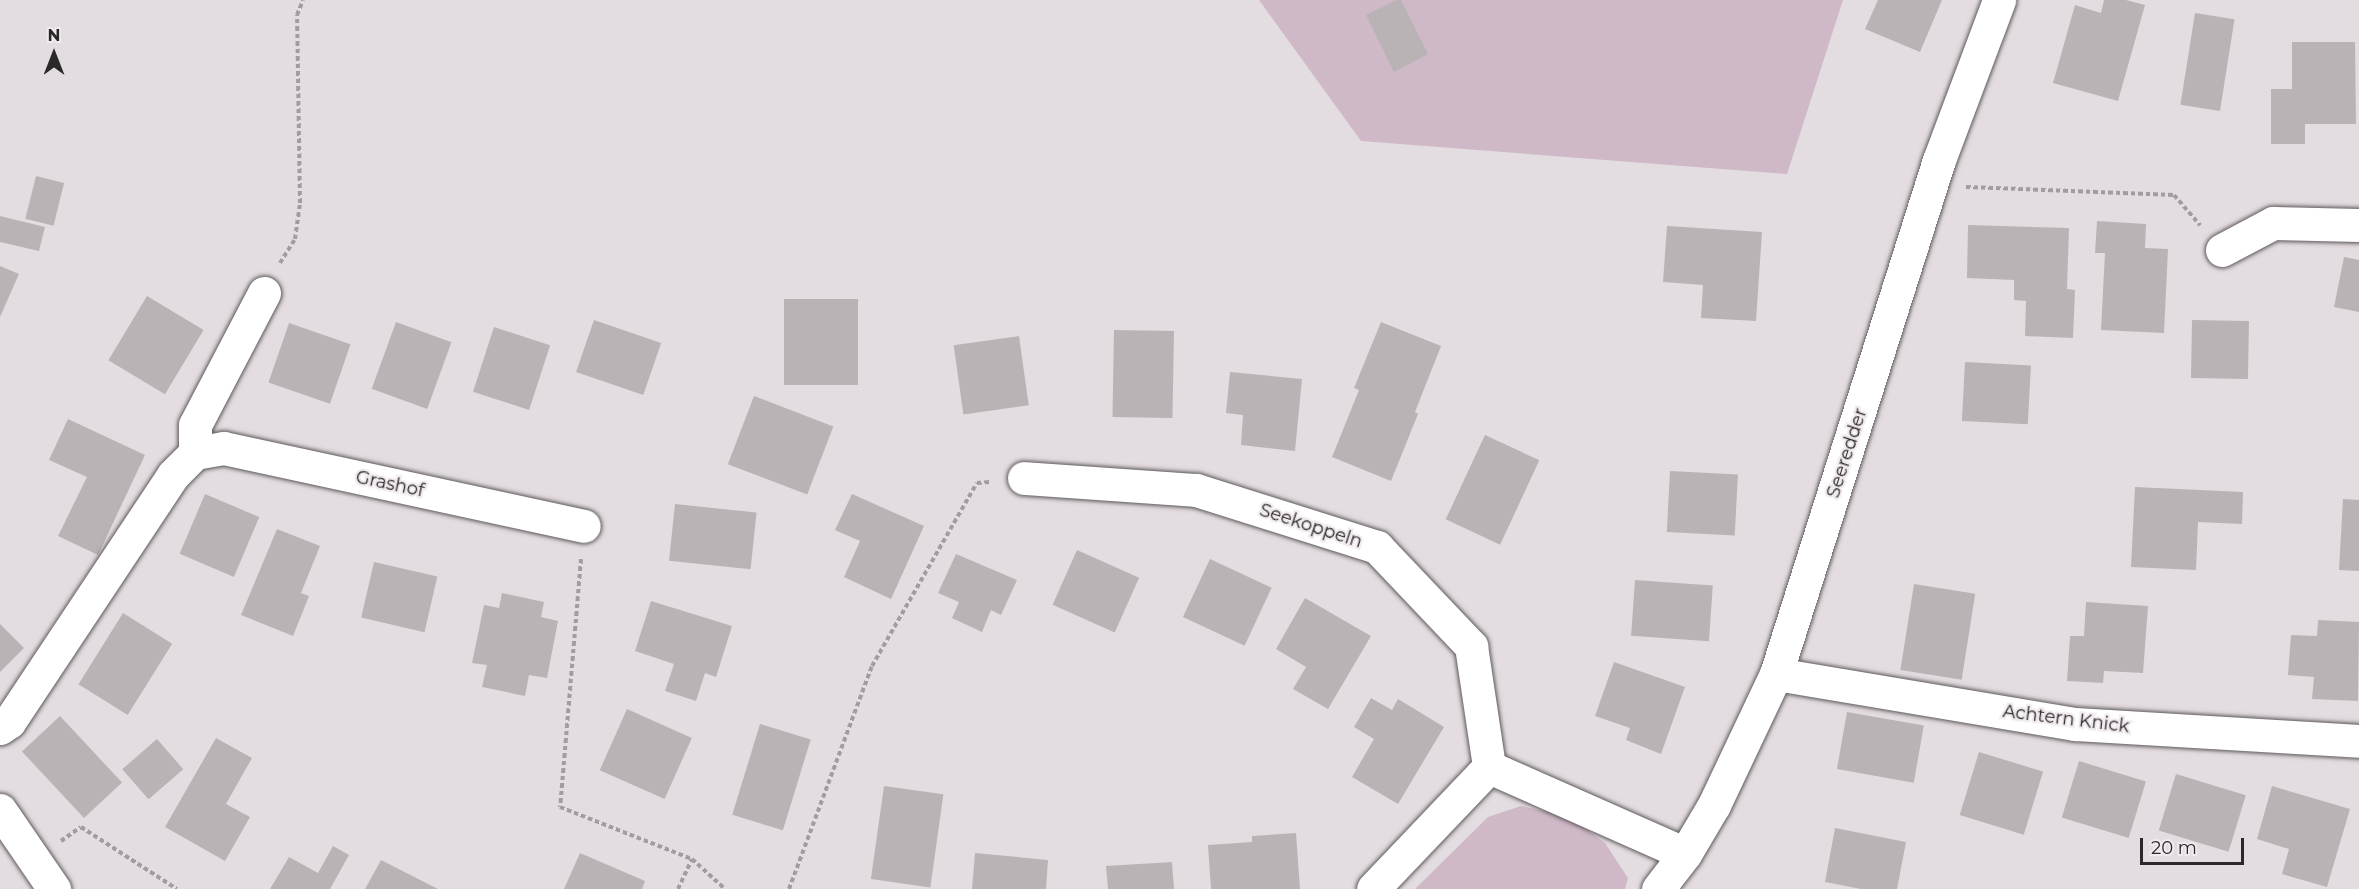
<!DOCTYPE html>
<style>
body{margin:0}
#map{position:relative;width:2359px;height:889px;overflow:hidden;background:#e3dde1;font-family:Montserrat,sans-serif}
div>[style]{position:absolute}
.green>*{inset:0;background:#cfb9c7}
.building>*{inset:0;background:#b9b3b6;transform-origin:0 0}
.path>*{height:4px;margin-top:-2px;transform-origin:0;background:repeating-linear-gradient(90deg,#a09c9f 0 4.5px,transparent 0 7.5px)}
.roads{filter:drop-shadow(0 0 2px #5e595c) drop-shadow(0 0 2px #5e595c)}
.minor>*{height:33px;margin:-16.5px;padding:0 16.5px;transform-origin:16.5px;border-radius:16.5px;background:#fff}
.tertiary>*{height:33px;margin:-16.5px;padding:0 16.5px;transform-origin:16.5px;border-radius:16.5px;background:#fff}
span{translate:-50% -50%;white-space:nowrap;text-align:center;line-height:1.15;-webkit-text-stroke:4.5px #f0eaee;paint-order:stroke}
.street-label{font-size:18px;color:#2a2829}
.north{position:absolute;left:24px;top:24px;width:60px;height:60px;-webkit-text-stroke:4px #f0eaee;paint-order:stroke;rotate:0deg;font-size:16px;font-weight:700;line-height:24px;text-align:center;color:#2a2829}
.north::after{content:'';display:block;margin:auto;width:21px;height:27px;background:#2a2829;clip-path:polygon(50% 0,100% 100%,50% 72%,0 100%)}
.scale{position:absolute;left:2140px;top:838px;width:104px;height:27px;box-sizing:border-box;border:3px solid #2a2829;border-top:0;padding-left:8px;font-size:18px;line-height:21px;white-space:nowrap;color:#2a2829;-webkit-text-stroke:4px #f0eaee;paint-order:stroke}
</style>
<div id="map">
<div class="green">
<i style="clip-path:polygon(1259px 0,1843px 0,1787px 174px,1361px 141px)"></i>
<i style="clip-path:polygon(1521px 806px,1569px 817px,1605px 843px,1628px 878px,1625px 889px,1415px 889px,1488px 817px)"></i>
</div>
<div class="building">
<i style="clip-path:polygon(1397px 0,1401px 0,1428px 54px,1394px 72px,1366px 15px)"></i>
<i style="clip-path:polygon(1878px 0,1942px 0,1920px 52px,1865px 29px)"></i>
<i style="clip-path:polygon(2104px 0,2126px 0,2145px 5px,2118px 101px,2053px 83px,2075px 5px,2101px 13px)"></i>
<i style="left:2195px;top:13px;width:40px;height:93px;rotate:9deg"></i>
<i style="clip-path:polygon(2292px 42px,2355px 42px,2356px 124px,2305px 124px,2305px 144px,2271px 144px,2271px 89px,2292px 89px)"></i>
<i style="left:36px;top:176px;width:29px;height:44px;rotate:14deg"></i>
<i style="clip-path:polygon(0 216px,45px 227px,39px 251px,0 242px)"></i>
<i style="clip-path:polygon(2097px 221px,2146px 224px,2145px 248px,2168px 249px,2164px 333px,2101px 330px,2105px 253px,2095px 253px)"></i>
<i style="clip-path:polygon(1968px 225px,2069px 228px,2067px 289px,2075px 290px,2073px 338px,2025px 336px,2026px 301px,2014px 300px,2014px 280px,1967px 278px)"></i>
<i style="clip-path:polygon(1667px 226px,1762px 232px,1756px 321px,1701px 318px,1703px 285px,1663px 282px)"></i>
<i style="clip-path:polygon(2344px 257px,2359px 260px,2359px 312px,2334px 307px)"></i>
<i style="clip-path:polygon(0 266px,19px 274px,0 317px)"></i>
<i style="left:147px;top:296px;width:66px;height:75px;rotate:31deg"></i>
<i style="left:784px;top:299px;width:74px;height:86px"></i>
<i style="left:594px;top:320px;width:71px;height:55px;rotate:19deg"></i>
<i style="left:2192px;top:320px;width:57px;height:58px;rotate:1deg"></i>
<i style="left:396px;top:322px;width:59px;height:71px;rotate:20deg"></i>
<i style="clip-path:polygon(1381px 322px,1441px 346px,1415px 412px,1418px 414px,1391px 481px,1332px 457px,1359px 390px,1354px 388px)"></i>
<i style="left:289px;top:323px;width:65px;height:63px;rotate:19deg"></i>
<i style="left:494px;top:327px;width:59px;height:68px;rotate:18deg"></i>
<i style="left:1114px;top:330px;width:60px;height:87px;rotate:1deg"></i>
<i style="left:1019px;top:336px;width:70px;height:66px;rotate:82deg"></i>
<i style="left:1965px;top:362px;width:66px;height:59px;rotate:3deg"></i>
<i style="clip-path:polygon(1230px 372px,1302px 379px,1295px 451px,1241px 445px,1243px 415px,1226px 413px)"></i>
<i style="left:754px;top:396px;width:85px;height:73px;rotate:21deg"></i>
<i style="clip-path:polygon(68px 419px,145px 455px,98px 555px,58px 536px,87px 477px,49px 460px)"></i>
<i style="left:1485px;top:435px;width:60px;height:93px;rotate:25deg"></i>
<i style="left:1670px;top:471px;width:68px;height:61px;rotate:3deg"></i>
<i style="clip-path:polygon(2135px 487px,2243px 492px,2242px 524px,2198px 522px,2196px 570px,2131px 567px)"></i>
<i style="left:205px;top:494px;width:59px;height:65px;rotate:23deg"></i>
<i style="clip-path:polygon(852px 494px,924px 526px,891px 599px,844px 577px,860px 541px,835px 530px)"></i>
<i style="clip-path:polygon(2343px 499px,2359px 500px,2359px 571px,2339px 570px)"></i>
<i style="left:675px;top:504px;width:82px;height:57px;rotate:6deg"></i>
<i style="clip-path:polygon(277px 529px,320px 546px,301px 593px,309px 596px,293px 636px,241px 615px)"></i>
<i style="left:1077px;top:550px;width:68px;height:60px;rotate:24deg"></i>
<i style="clip-path:polygon(956px 554px,1017px 580px,1001px 615px,991px 610px,982px 632px,952px 618px,959px 602px,938px 593px)"></i>
<i style="left:1210px;top:559px;width:68px;height:64px;rotate:25deg"></i>
<i style="left:374px;top:562px;width:65px;height:57px;rotate:13deg"></i>
<i style="left:1635px;top:580px;width:78px;height:56px;rotate:4deg"></i>
<i style="left:1914px;top:584px;width:62px;height:87px;rotate:9deg"></i>
<i style="clip-path:polygon(502px 593px,544px 602px,541px 617px,558px 621px,547px 678px,529px 675px,525px 696px,482px 687px,487px 665px,472px 663px,484px 605px,499px 608px)"></i>
<i style="clip-path:polygon(1305px 598px,1371px 636px,1328px 709px,1293px 689px,1306px 667px,1276px 649px)"></i>
<i style="clip-path:polygon(651px 601px,732px 626px,716px 677px,705px 673px,696px 701px,665px 691px,674px 664px,635px 651px)"></i>
<i style="clip-path:polygon(2086px 602px,2148px 606px,2143px 673px,2104px 671px,2103px 683px,2067px 681px,2070px 636px,2084px 636px)"></i>
<i style="left:123px;top:613px;width:58px;height:84px;rotate:32deg"></i>
<i style="clip-path:polygon(2318px 620px,2359px 622px,2358px 701px,2312px 699px,2314px 677px,2288px 675px,2291px 635px,2317px 636px)"></i>
<i style="clip-path:polygon(0 624px,24px 648px,0 672px)"></i>
<i style="clip-path:polygon(1614px 662px,1685px 687px,1661px 754px,1626px 740px,1630px 728px,1595px 716px)"></i>
<i style="clip-path:polygon(1371px 698px,1392px 710px,1398px 699px,1444px 727px,1398px 804px,1352px 777px,1374px 739px,1354px 727px)"></i>
<i style="left:627px;top:709px;width:71px;height:67px;rotate:24deg"></i>
<i style="left:1847px;top:712px;width:78px;height:58px;rotate:10deg"></i>
<i style="left:60px;top:716px;width:91px;height:52px;rotate:47deg"></i>
<i style="left:760px;top:724px;width:53px;height:95px;rotate:17deg"></i>
<i style="clip-path:polygon(216px 738px,252px 758px,226px 804px,250px 817px,225px 861px,165px 827px)"></i>
<i style="left:157px;top:739px;width:40px;height:46px;rotate:49deg"></i>
<i style="left:1979px;top:752px;width:67px;height:66px;rotate:17deg"></i>
<i style="left:2079px;top:761px;width:70px;height:59px;rotate:17deg"></i>
<i style="left:2176px;top:774px;width:73px;height:59px;rotate:17deg"></i>
<i style="left:884px;top:786px;width:60px;height:94px;rotate:8deg"></i>
<i style="clip-path:polygon(2272px 786px,2350px 809px,2327px 887px,2282px 874px,2289px 849px,2257px 839px)"></i>
<i style="clip-path:polygon(1835px 828px,1906px 842px,1897px 889px,1861px 889px,1825px 882px)"></i>
<i style="clip-path:polygon(1296px 833px,1300px 889px,1211px 889px,1208px 845px,1252px 842px,1252px 836px)"></i>
<i style="clip-path:polygon(333px 846px,349px 855px,330px 889px,270px 889px,289px 857px,318px 873px)"></i>
<i style="clip-path:polygon(580px 853px,645px 881px,642px 889px,564px 889px)"></i>
<i style="clip-path:polygon(975px 853px,1048px 860px,1046px 889px,972px 889px)"></i>
<i style="clip-path:polygon(381px 860px,438px 889px,365px 889px)"></i>
<i style="clip-path:polygon(1172px 862px,1174px 889px,1108px 889px,1106px 866px)"></i>
</div>
<div class="path">
<i style="left:1966px;top:187px;width:208px;rotate:2.2deg"></i>
<i style="left:2174px;top:195px;width:40px;rotate:49deg"></i>
<i style="left:280px;top:263px;width:28px;rotate:-58deg"></i>
<i style="left:295px;top:239px;width:36px;rotate:-82deg"></i>
<i style="left:300px;top:203px;width:188px;rotate:-90.9deg"></i>
<i style="left:297px;top:15px;width:16px;rotate:-68deg"></i>
<i style="left:581px;top:559px;width:249px;rotate:94.8deg"></i>
<i style="left:560px;top:807px;width:142px;rotate:21.5deg"></i>
<i style="left:692px;top:859px;width:45px;rotate:42.3deg"></i>
<i style="left:61px;top:841px;width:24px;rotate:-35deg"></i>
<i style="left:81px;top:827px;width:114px;rotate:32.9deg"></i>
<i style="left:678px;top:889px;width:33px;rotate:-65deg"></i>
<i style="left:789px;top:889px;width:238px;rotate:-69.6deg"></i>
<i style="left:872px;top:666px;width:211px;rotate:-60.2deg"></i>
<i style="left:977px;top:483px;width:13px;rotate:-4deg"></i>
</div>
<div class="roads">
<div class="minor">
<i style="left:2222px;top:250px;width:58px;rotate:-27.9deg"></i>
<i style="left:2273px;top:223px;width:86px;rotate:1.3deg"></i>
<i style="left:195px;top:453px;width:28px;rotate:-90deg"></i>
<i style="left:195px;top:425px;width:149px;rotate:-62.4deg"></i>
<i style="left:1024px;top:478px;width:172px;rotate:4deg"></i>
<i style="left:1196px;top:490px;width:190px;rotate:17.5deg"></i>
<i style="left:1377px;top:547px;width:137px;rotate:46.5deg"></i>
<i style="left:1471px;top:646px;width:122px;rotate:81.5deg"></i>
<i style="left:1489px;top:767px;width:168px;rotate:133.6deg"></i>
<i style="left:1776px;top:674px;width:303px;rotate:9.5deg"></i>
<i style="left:2075px;top:724px;width:285px;rotate:3.4deg"></i>
<i style="left:0;top:728px;width:11px;rotate:-34deg"></i>
<i style="left:9px;top:722px;width:296px;rotate:-56.4deg"></i>
<i style="left:173px;top:475px;width:31px;rotate:-45deg"></i>
<i style="left:195px;top:453px;width:29px;rotate:-10deg"></i>
<i style="left:224px;top:448px;width:368px;rotate:12.2deg"></i>
<i style="left:1489px;top:767px;width:214px;rotate:23.9deg"></i>
<i style="left:1658px;top:889px;width:44px;rotate:-52.4deg"></i>
<i style="left:1685px;top:854px;width:57px;rotate:-59.4deg"></i>
<i style="left:1714px;top:805px;width:145px;rotate:-64.7deg"></i>
<i style="left:1776px;top:674px;width:539px;rotate:-72.41deg"></i>
<i style="left:1939px;top:160px;width:171px;rotate:-69.4deg"></i>
</div>
<div class="tertiary">
<i style="left:0;top:810px;width:96px;rotate:55.6deg"></i>
</div>
</div>
<div class="street-label">
<span style="left:1847px;top:453px;rotate:-72deg">Seeredder</span>
<span style="left:390px;top:484px;rotate:12deg">Grashof</span>
<span style="left:1311px;top:526px;rotate:18deg">Seekoppeln</span>
<span style="left:2066px;top:719px;rotate:7deg">Achtern Knick</span>
</div>
<div class="north">N</div>
<div class="scale">20 m</div>
</div>
